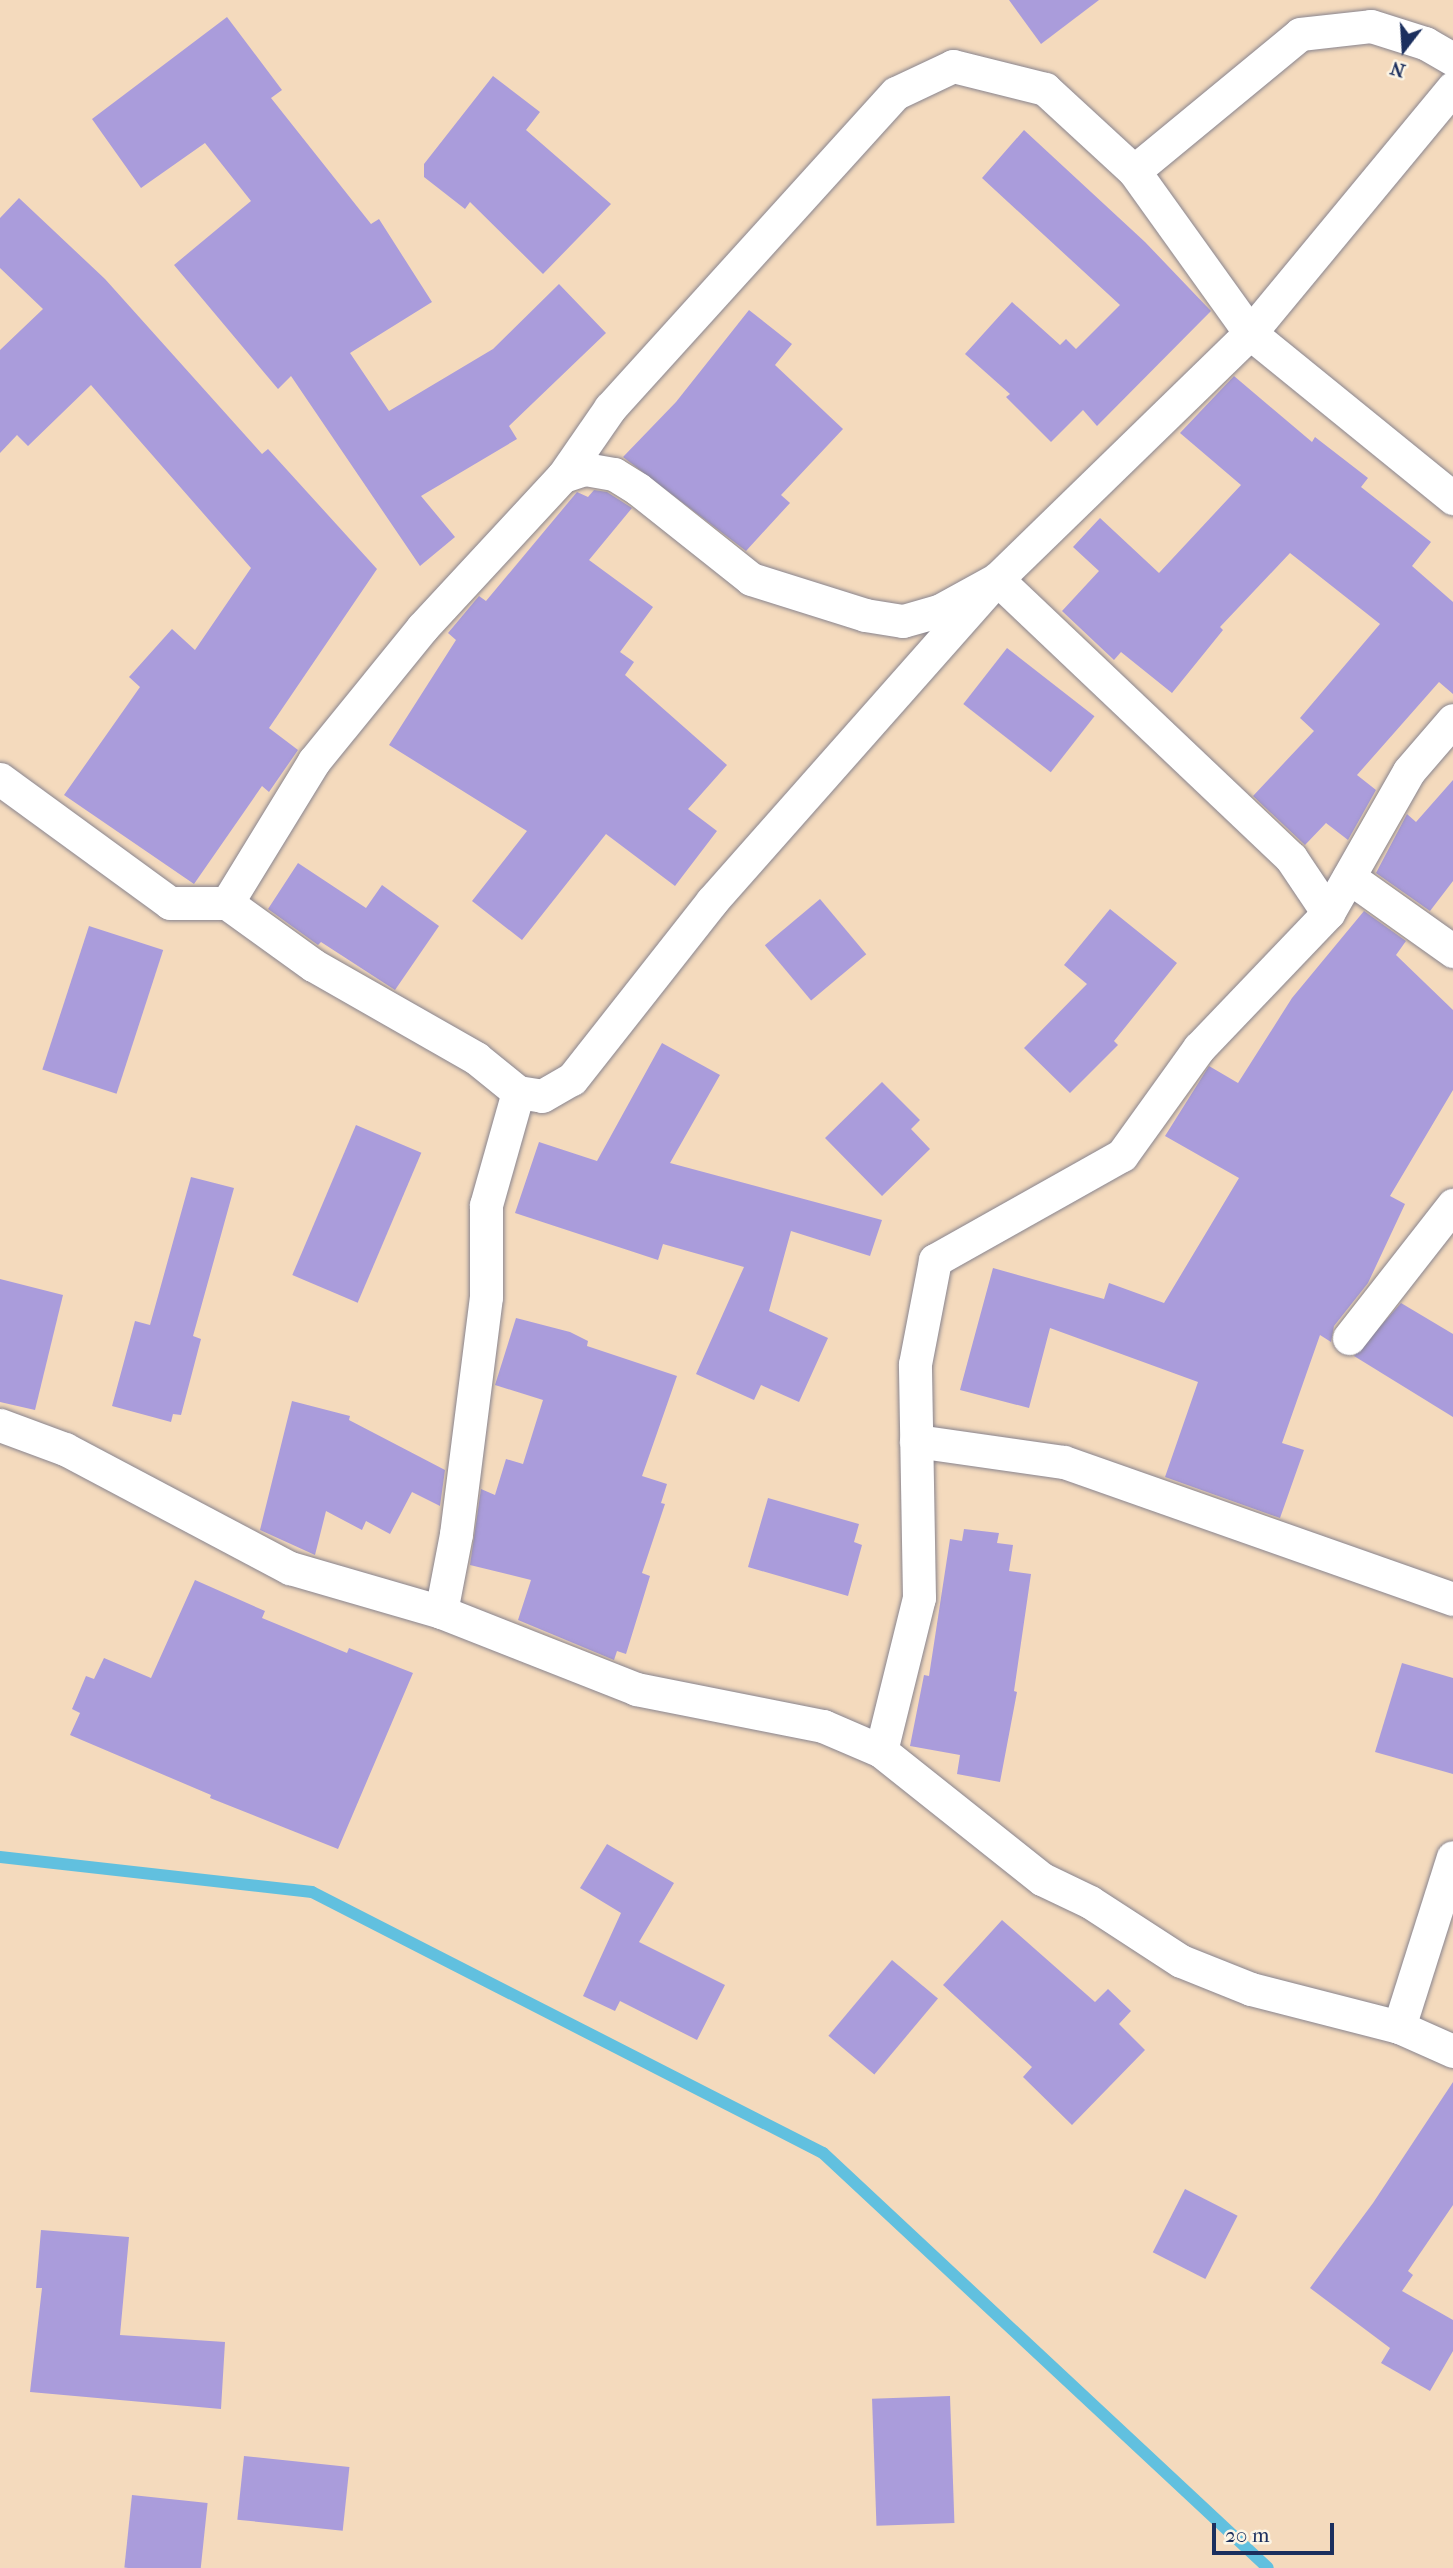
<!DOCTYPE html>
<style>
body{margin:0}
#map{position:relative;width:1453px;height:2568px;overflow:hidden;background:#f4dabd;font-family:"IM FELL French Canon",serif}
div>[style]{position:absolute}
.stream>*{height:12px;margin:-6px;padding:0 6px;transform-origin:6px;border-radius:6px;background:#61c0df}
.building>*{inset:0;background:#aa9cdb;transform-origin:0 0}
.roads{filter:drop-shadow(0 0 2px #88848e) drop-shadow(0 0 2px #88848e)}
.minor>*{height:33px;margin:-16.5px;padding:0 16.5px;transform-origin:16.5px;border-radius:16.5px;background:#fff}
span{translate:-50% -50%;white-space:nowrap;text-align:center;line-height:1.15;-webkit-text-stroke:6px #fcf5e5;paint-order:stroke}
.north{position:absolute;left:1369px;top:14px;width:70px;height:70px;-webkit-text-stroke:5px #fcf5e5;paint-order:stroke;rotate:197deg;font-size:19px;font-weight:700;line-height:28px;text-align:center;color:#1b2f5e}
.north::after{content:'';display:block;margin:auto;width:24px;height:32px;background:#1b2f5e;clip-path:polygon(50% 0,100% 100%,50% 72%,0 100%)}
.scale{position:absolute;left:1212px;top:2523px;width:122px;height:32px;box-sizing:border-box;border:4px solid #1b2f5e;border-top:0;padding-left:9px;font-size:21px;line-height:24px;white-space:nowrap;color:#1b2f5e;-webkit-text-stroke:5px #fcf5e5;paint-order:stroke}
</style>
<div id="map">
<div class="stream">
<i style="left:0;top:1857px;width:314px;rotate:6.4deg"></i>
<i style="left:312px;top:1892px;width:574px;rotate:27.06deg"></i>
<i style="left:823px;top:2153px;width:608px;rotate:43deg"></i>
</div>
<div class="building">
<i style="clip-path:polygon(1009px 0,1099px 0,1041px 44px)"></i>
<i style="clip-path:polygon(227px 17px,282px 90px,271px 98px,371px 224px,379px 219px,432px 302px,350px 353px,389px 411px,493px 349px,559px 284px,606px 333px,509px 426px,517px 439px,421px 496px,455px 537px,420px 566px,291px 376px,278px 389px,174px 265px,251px 201px,205px 143px,141px 188px,92px 119px)"></i>
<i style="clip-path:polygon(493px 76px,540px 112px,526px 130px,611px 204px,543px 274px,470px 202px,465px 209px,424px 177px,424px 164px)"></i>
<i style="clip-path:polygon(1024px 130px,1145px 242px,1211px 311px,1097px 426px,1083px 410px,1051px 442px,1006px 397px,1010px 394px,965px 354px,1012px 302px,1060px 345px,1066px 339px,1076px 349px,1120px 305px,982px 178px)"></i>
<i style="clip-path:polygon(19px 198px,105px 279px,262px 454px,268px 449px,377px 569px,269px 728px,298px 750px,269px 792px,262px 786px,194px 884px,64px 795px,140px 687px,129px 677px,172px 629px,195px 650px,251px 568px,91px 385px,28px 446px,17px 435px,0 453px,0 350px,43px 309px,0 268px,0 218px)"></i>
<i style="clip-path:polygon(749px 310px,792px 344px,775px 365px,843px 429px,781px 495px,790px 503px,746px 551px,623px 457px,676px 402px)"></i>
<i style="clip-path:polygon(1234px 376px,1312px 442px,1315px 437px,1368px 478px,1361px 487px,1431px 542px,1412px 566px,1453px 602px,1453px 694px,1439px 682px,1357px 775px,1376px 790px,1348px 840px,1326px 823px,1305px 845px,1253px 796px,1314px 731px,1300px 718px,1380px 624px,1290px 553px,1220px 627px,1223px 630px,1172px 693px,1121px 652px,1114px 660px,1062px 611px,1099px 571px,1073px 547px,1100px 518px,1159px 573px,1241px 485px,1180px 433px)"></i>
<i style="clip-path:polygon(594px 490px,607px 492px,632px 508px,589px 560px,653px 607px,620px 652px,634px 662px,625px 675px,727px 765px,688px 809px,717px 831px,675px 886px,606px 834px,522px 940px,472px 901px,527px 831px,389px 745px,456px 640px,448px 633px,479px 596px,486px 601px,577px 492px,588px 497px)"></i>
<i style="left:1007px;top:648px;width:111px;height:71px;rotate:38deg"></i>
<i style="clip-path:polygon(1453px 780px,1453px 881px,1430px 911px,1376px 873px,1407px 814px,1416px 822px)"></i>
<i style="clip-path:polygon(298px 863px,366px 908px,382px 885px,439px 926px,395px 990px,321px 942px,318px 945px,268px 909px)"></i>
<i style="left:820px;top:899px;width:72px;height:72px;rotate:50deg"></i>
<i style="clip-path:polygon(1110px 909px,1177px 963px,1114px 1041px,1118px 1045px,1070px 1093px,1024px 1048px,1087px 984px,1064px 965px)"></i>
<i style="clip-path:polygon(1364px 911px,1406px 941px,1396px 955px,1453px 1010px,1453px 1090px,1390px 1196px,1405px 1204px,1368px 1283px,1334px 1326px,1331px 1342px,1320px 1335px,1282px 1443px,1304px 1450px,1280px 1518px,1165px 1477px,1198px 1382px,1050px 1328px,1029px 1408px,960px 1390px,993px 1268px,1104px 1299px,1109px 1283px,1164px 1303px,1239px 1178px,1165px 1136px,1209px 1066px,1238px 1083px,1292px 998px)"></i>
<i style="left:89px;top:926px;width:78px;height:151px;rotate:18deg"></i>
<i style="clip-path:polygon(662px 1043px,720px 1075px,670px 1163px,882px 1220px,870px 1256px,791px 1231px,769px 1311px,828px 1338px,799px 1402px,761px 1385px,754px 1400px,696px 1374px,744px 1267px,663px 1244px,658px 1260px,515px 1213px,539px 1142px,597px 1161px)"></i>
<i style="clip-path:polygon(882px 1082px,920px 1120px,911px 1129px,930px 1149px,882px 1196px,825px 1138px)"></i>
<i style="left:356px;top:1125px;width:71px;height:163px;rotate:23deg"></i>
<i style="clip-path:polygon(191px 1177px,234px 1188px,193px 1336px,201px 1339px,181px 1415px,173px 1414px,171px 1422px,112px 1406px,135px 1321px,150px 1325px)"></i>
<i style="clip-path:polygon(0 1279px,63px 1295px,35px 1410px,0 1402px)"></i>
<i style="clip-path:polygon(1401px 1303px,1453px 1334px,1453px 1417px,1354px 1356px)"></i>
<i style="clip-path:polygon(516px 1318px,570px 1332px,588px 1341px,587px 1346px,677px 1376px,642px 1476px,667px 1484px,661px 1503px,665px 1504px,642px 1573px,650px 1576px,626px 1654px,617px 1651px,614px 1660px,518px 1620px,531px 1580px,470px 1565px,481px 1489px,495px 1495px,506px 1459px,523px 1464px,543px 1400px,495px 1385px)"></i>
<i style="clip-path:polygon(292px 1401px,350px 1416px,349px 1420px,445px 1470px,440px 1506px,412px 1492px,390px 1534px,366px 1521px,362px 1530px,326px 1511px,315px 1555px,260px 1530px)"></i>
<i style="clip-path:polygon(768px 1498px,859px 1524px,854px 1542px,862px 1545px,848px 1596px,748px 1567px)"></i>
<i style="clip-path:polygon(964px 1529px,999px 1533px,997px 1543px,1013px 1545px,1009px 1571px,1031px 1574px,1014px 1691px,1017px 1692px,1000px 1782px,957px 1774px,960px 1755px,910px 1746px,924px 1675px,929px 1676px,950px 1539px,962px 1541px)"></i>
<i style="clip-path:polygon(195px 1580px,265px 1611px,262px 1618px,347px 1653px,349px 1648px,413px 1673px,338px 1849px,210px 1798px,211px 1795px,70px 1735px,80px 1713px,72px 1709px,86px 1676px,94px 1679px,104px 1658px,151px 1678px)"></i>
<i style="clip-path:polygon(1402px 1663px,1453px 1678px,1453px 1774px,1375px 1752px)"></i>
<i style="clip-path:polygon(607px 1844px,674px 1883px,639px 1942px,725px 1985px,697px 2040px,620px 2001px,615px 2011px,583px 1996px,621px 1913px,580px 1888px)"></i>
<i style="clip-path:polygon(1002px 1920px,1095px 2002px,1108px 1989px,1131px 2011px,1119px 2024px,1145px 2050px,1072px 2125px,1023px 2077px,1032px 2067px,943px 1985px)"></i>
<i style="left:892px;top:1960px;width:60px;height:99px;rotate:40deg"></i>
<i style="clip-path:polygon(1453px 2082px,1453px 2205px,1408px 2271px,1413px 2275px,1402px 2291px,1453px 2320px,1453px 2351px,1430px 2391px,1381px 2363px,1390px 2348px,1310px 2288px,1373px 2203px)"></i>
<i style="left:1185px;top:2189px;width:59px;height:71px;rotate:27deg"></i>
<i style="clip-path:polygon(41px 2230px,129px 2237px,120px 2335px,225px 2342px,221px 2409px,30px 2392px,42px 2288px,36px 2288px)"></i>
<i style="left:950px;top:2396px;width:127px;height:78px;rotate:88deg"></i>
<i style="left:244px;top:2456px;width:106px;height:64px;rotate:6deg"></i>
<i style="left:132px;top:2495px;width:76px;height:73px;rotate:6deg"></i>
</div>
<div class="roads">
<div class="minor">
<i style="left:1134px;top:171px;width:215px;rotate:-39.5deg"></i>
<i style="left:1300px;top:34px;width:71px;rotate:-6.4deg"></i>
<i style="left:1371px;top:26px;width:57px;rotate:17.5deg"></i>
<i style="left:1425px;top:43px;width:32px;rotate:30deg"></i>
<i style="left:563px;top:476px;width:83px;rotate:-55.3deg"></i>
<i style="left:610px;top:408px;width:425px;rotate:-47.8deg"></i>
<i style="left:896px;top:93px;width:63px;rotate:-25.3deg"></i>
<i style="left:953px;top:66px;width:95px;rotate:14deg"></i>
<i style="left:1045px;top:89px;width:121px;rotate:42.7deg"></i>
<i style="left:1134px;top:171px;width:199px;rotate:54.4deg"></i>
<i style="left:1250px;top:333px;width:262px;rotate:39.1deg"></i>
<i style="left:0;top:779px;width:210px;rotate:36.1deg"></i>
<i style="left:170px;top:903px;width:57px"></i>
<i style="left:227px;top:903px;width:106px;rotate:35.8deg"></i>
<i style="left:313px;top:965px;width:188px;rotate:29.7deg"></i>
<i style="left:476px;top:1058px;width:54px;rotate:39deg"></i>
<i style="left:518px;top:1092px;width:24px;rotate:9deg"></i>
<i style="left:542px;top:1096px;width:34px;rotate:-30deg"></i>
<i style="left:572px;top:1079px;width:226px;rotate:-51.8deg"></i>
<i style="left:712px;top:901px;width:430px;rotate:-48.5deg"></i>
<i style="left:997px;top:579px;width:353px;rotate:-44.2deg"></i>
<i style="left:1250px;top:333px;width:318px;rotate:-50.4deg"></i>
<i style="left:1349px;top:877px;width:128px;rotate:35.4deg"></i>
<i style="left:227px;top:903px;width:167px;rotate:-58.5deg"></i>
<i style="left:314px;top:761px;width:171px;rotate:-50.9deg"></i>
<i style="left:422px;top:628px;width:207px;rotate:-47.2deg"></i>
<i style="left:563px;top:476px;width:23px;rotate:-18deg"></i>
<i style="left:585px;top:469px;width:29px;rotate:10deg"></i>
<i style="left:614px;top:474px;width:28px;rotate:32deg"></i>
<i style="left:638px;top:489px;width:144px;rotate:38.5deg"></i>
<i style="left:751px;top:579px;width:120px;rotate:17.5deg"></i>
<i style="left:865px;top:615px;width:38px;rotate:9deg"></i>
<i style="left:903px;top:621px;width:37px;rotate:-16deg"></i>
<i style="left:939px;top:611px;width:66px;rotate:-28.9deg"></i>
<i style="left:997px;top:579px;width:405px;rotate:43.5deg"></i>
<i style="left:1291px;top:858px;width:66px;rotate:56.1deg"></i>
<i style="left:1349px;top:1338px;width:169px;rotate:-52deg"></i>
<i style="left:0;top:1425px;width:69px;rotate:20.3deg"></i>
<i style="left:65px;top:1449px;width:255px;rotate:27.9deg"></i>
<i style="left:290px;top:1568px;width:157px;rotate:16.2deg"></i>
<i style="left:441px;top:1612px;width:210px;rotate:21.5deg"></i>
<i style="left:636px;top:1689px;width:191px;rotate:11.2deg"></i>
<i style="left:823px;top:1726px;width:63px;rotate:23.3deg"></i>
<i style="left:881px;top:1751px;width:206px;rotate:38.5deg"></i>
<i style="left:1042px;top:1879px;width:53px;rotate:25.6deg"></i>
<i style="left:1090px;top:1902px;width:108px;rotate:33deg"></i>
<i style="left:1181px;top:1961px;width:75px;rotate:21.8deg"></i>
<i style="left:1251px;top:1989px;width:153px;rotate:14.4deg"></i>
<i style="left:1399px;top:2027px;width:59px;rotate:24deg"></i>
<i style="left:916px;top:1441px;width:149px;rotate:8.1deg"></i>
<i style="left:1064px;top:1462px;width:412px;rotate:19.4deg"></i>
<i style="left:441px;top:1612px;width:79px;rotate:-79.1deg"></i>
<i style="left:456px;top:1534px;width:239px;rotate:-82.8deg"></i>
<i style="left:486px;top:1297px;width:92px;rotate:-90deg"></i>
<i style="left:486px;top:1205px;width:117px;rotate:-74.2deg"></i>
<i style="left:881px;top:1751px;width:158px;rotate:-76.1deg"></i>
<i style="left:919px;top:1598px;width:234px;rotate:-91deg"></i>
<i style="left:915px;top:1364px;width:106px;rotate:-79.1deg"></i>
<i style="left:935px;top:1260px;width:214px;rotate:-29.3deg"></i>
<i style="left:1122px;top:1155px;width:132px;rotate:-54.3deg"></i>
<i style="left:1199px;top:1048px;width:187px;rotate:-46.3deg"></i>
<i style="left:1328px;top:913px;width:163px;rotate:-60.3deg"></i>
<i style="left:1409px;top:771px;width:67px;rotate:-49.2deg"></i>
<i style="left:1399px;top:2027px;width:178px;rotate:-72.4deg"></i>
</div>
</div>
<div class="north">N</div>
<div class="scale">20 m</div>
</div>
